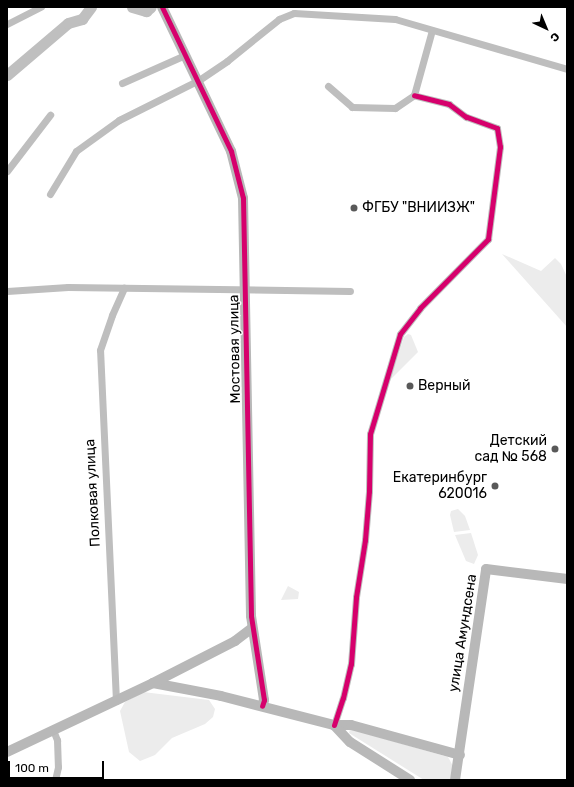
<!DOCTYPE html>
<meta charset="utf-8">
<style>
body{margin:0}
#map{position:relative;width:574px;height:787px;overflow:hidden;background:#fff;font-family:Rubik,sans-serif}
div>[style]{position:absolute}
.green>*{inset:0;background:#ececec}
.river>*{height:11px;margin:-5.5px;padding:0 5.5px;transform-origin:5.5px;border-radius:5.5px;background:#bfbfbf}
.street>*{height:7px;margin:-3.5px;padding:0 3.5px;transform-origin:3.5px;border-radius:3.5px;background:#bebebe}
.secondary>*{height:10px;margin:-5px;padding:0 5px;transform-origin:5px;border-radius:5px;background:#b8b8b8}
.cycleway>*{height:5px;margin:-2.5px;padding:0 2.5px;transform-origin:2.5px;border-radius:2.5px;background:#d6006c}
.dots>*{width:11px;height:11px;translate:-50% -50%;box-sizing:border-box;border:2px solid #fff;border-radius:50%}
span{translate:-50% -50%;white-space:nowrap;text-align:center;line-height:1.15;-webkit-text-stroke:3px #fff;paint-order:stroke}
.poi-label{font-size:14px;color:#000}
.left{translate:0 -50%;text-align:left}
.right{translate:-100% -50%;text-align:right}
.street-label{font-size:14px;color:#000}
.frame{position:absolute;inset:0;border:8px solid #000;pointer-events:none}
.north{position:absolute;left:526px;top:8px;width:40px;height:40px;-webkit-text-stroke:3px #fff;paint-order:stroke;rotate:136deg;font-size:11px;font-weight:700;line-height:16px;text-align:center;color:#000}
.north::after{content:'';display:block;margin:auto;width:14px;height:18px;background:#000;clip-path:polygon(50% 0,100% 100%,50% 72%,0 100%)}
.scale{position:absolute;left:8px;top:761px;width:96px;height:18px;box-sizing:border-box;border:2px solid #000;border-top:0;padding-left:5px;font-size:12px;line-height:14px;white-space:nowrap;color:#000;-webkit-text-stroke:3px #fff;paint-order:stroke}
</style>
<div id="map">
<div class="green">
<i style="clip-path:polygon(502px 254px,541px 271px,555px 258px,561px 264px,567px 277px,567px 327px)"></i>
<i style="clip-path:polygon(408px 334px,411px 335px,418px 352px,390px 380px,404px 337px)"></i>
<i style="clip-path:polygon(458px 509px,465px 516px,470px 530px,454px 532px,450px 515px,451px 511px)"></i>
<i style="clip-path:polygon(471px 533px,478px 555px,474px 564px,466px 561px,455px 535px)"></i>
<i style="clip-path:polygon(288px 586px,299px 592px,298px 599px,281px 600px)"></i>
<i style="clip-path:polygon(143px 692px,209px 700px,215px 709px,213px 717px,205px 724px,172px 738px,155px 755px,140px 761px,129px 752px,120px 711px,125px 702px)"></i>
<i style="clip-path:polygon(350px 729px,448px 757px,453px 766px,450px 780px,424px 780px,349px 733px)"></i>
</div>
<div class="river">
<i style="left:132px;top:7px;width:15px;rotate:16deg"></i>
<i style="left:146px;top:11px;width:6px;rotate:-39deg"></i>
<i style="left:7px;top:75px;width:80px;rotate:-40.4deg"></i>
<i style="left:68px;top:23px;width:15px;rotate:-16deg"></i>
<i style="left:82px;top:19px;width:15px;rotate:-53deg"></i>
</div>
<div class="street">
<i style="left:7px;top:24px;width:38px;rotate:-27deg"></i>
<i style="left:122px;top:83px;width:69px;rotate:-24deg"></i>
<i style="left:328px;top:86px;width:32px;rotate:41deg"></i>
<i style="left:352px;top:107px;width:43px;rotate:1.3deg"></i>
<i style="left:395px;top:108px;width:23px;rotate:-34deg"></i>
<i style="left:414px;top:95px;width:67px;rotate:-74.5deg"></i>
<i style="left:7px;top:171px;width:71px;rotate:-52.5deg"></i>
<i style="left:50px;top:194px;width:50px;rotate:-58.8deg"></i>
<i style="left:76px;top:151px;width:53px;rotate:-35.8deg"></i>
<i style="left:119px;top:120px;width:89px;rotate:-26.6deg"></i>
<i style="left:199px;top:80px;width:34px;rotate:-34deg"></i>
<i style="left:227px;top:61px;width:67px;rotate:-38.9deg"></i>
<i style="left:279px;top:19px;width:16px;rotate:-22deg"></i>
<i style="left:294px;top:13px;width:101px;rotate:3.4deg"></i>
<i style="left:395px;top:19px;width:179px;rotate:16.2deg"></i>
<i style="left:7px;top:291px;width:61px;rotate:-3.8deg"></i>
<i style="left:68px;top:287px;width:282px;rotate:0.8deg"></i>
<i style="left:116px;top:701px;width:351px;rotate:-92.6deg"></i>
<i style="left:100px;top:350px;width:37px;rotate:-71deg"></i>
<i style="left:112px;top:315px;width:30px;rotate:-66deg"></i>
<i style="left:334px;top:725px;width:28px;rotate:-72deg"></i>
<i style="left:343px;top:698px;width:35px;rotate:-77deg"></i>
<i style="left:351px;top:664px;width:67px;rotate:-85.7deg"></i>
<i style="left:356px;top:597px;width:58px;rotate:-81deg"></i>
<i style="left:365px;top:540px;width:49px;rotate:-85.3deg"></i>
<i style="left:369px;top:491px;width:57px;rotate:-89deg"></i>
<i style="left:370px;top:434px;width:104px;rotate:-73.3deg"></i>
<i style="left:400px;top:334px;width:33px;rotate:-52deg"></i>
<i style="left:420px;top:308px;width:97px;rotate:-45.4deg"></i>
<i style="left:488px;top:239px;width:93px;rotate:-82.6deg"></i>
<i style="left:500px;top:147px;width:19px;rotate:-99deg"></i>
<i style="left:497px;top:128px;width:33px;rotate:-160deg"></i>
<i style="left:466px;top:117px;width:21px;rotate:-143deg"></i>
<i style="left:449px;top:104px;width:36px;rotate:-166deg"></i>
<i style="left:53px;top:730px;width:11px;rotate:68deg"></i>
<i style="left:57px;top:740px;width:27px;rotate:88deg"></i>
<i style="left:58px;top:767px;width:13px;rotate:103deg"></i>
</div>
<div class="secondary">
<i style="left:162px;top:7px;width:160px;rotate:64.4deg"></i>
<i style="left:231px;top:151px;width:49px;rotate:75.7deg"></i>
<i style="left:243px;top:198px;width:418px;rotate:88.9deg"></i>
<i style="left:251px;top:616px;width:85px;rotate:81.2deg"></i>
<i style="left:264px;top:700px;width:6px;rotate:108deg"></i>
<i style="left:153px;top:683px;width:69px;rotate:10.8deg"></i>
<i style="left:221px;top:696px;width:117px;rotate:14.4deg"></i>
<i style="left:334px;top:725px;width:17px"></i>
<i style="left:351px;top:725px;width:113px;rotate:15.4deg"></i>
<i style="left:334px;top:725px;width:23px;rotate:47deg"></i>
<i style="left:350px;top:742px;width:71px;rotate:32.3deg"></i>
<i style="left:7px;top:752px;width:161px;rotate:-25.3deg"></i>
<i style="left:153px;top:683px;width:92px;rotate:-27.1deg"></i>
<i style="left:235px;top:641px;width:21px;rotate:-37deg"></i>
<i style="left:455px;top:780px;width:213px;rotate:-81.6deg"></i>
<i style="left:486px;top:569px;width:82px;rotate:7deg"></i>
</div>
<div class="cycleway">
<i style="left:162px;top:7px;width:160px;rotate:64.4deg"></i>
<i style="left:231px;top:151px;width:49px;rotate:75.7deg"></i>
<i style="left:243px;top:198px;width:418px;rotate:88.9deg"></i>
<i style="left:251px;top:616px;width:85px;rotate:81.2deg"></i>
<i style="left:264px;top:700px;width:6px;rotate:108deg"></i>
<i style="left:334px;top:725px;width:28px;rotate:-72deg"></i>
<i style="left:343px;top:698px;width:35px;rotate:-77deg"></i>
<i style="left:351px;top:664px;width:67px;rotate:-85.7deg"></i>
<i style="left:356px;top:597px;width:58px;rotate:-81deg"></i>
<i style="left:365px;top:540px;width:49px;rotate:-85.3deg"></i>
<i style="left:369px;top:491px;width:57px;rotate:-89deg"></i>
<i style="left:370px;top:434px;width:104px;rotate:-73.3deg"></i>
<i style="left:400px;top:334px;width:33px;rotate:-52deg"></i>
<i style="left:420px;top:308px;width:97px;rotate:-45.4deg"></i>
<i style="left:488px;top:239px;width:93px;rotate:-82.6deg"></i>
<i style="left:500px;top:147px;width:19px;rotate:-99deg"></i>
<i style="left:497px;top:128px;width:33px;rotate:-160deg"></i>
<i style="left:466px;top:117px;width:21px;rotate:-143deg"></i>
<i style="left:449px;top:104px;width:36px;rotate:-166deg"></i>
</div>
<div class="dots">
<i style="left:354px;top:208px;background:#595959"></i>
<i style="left:410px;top:386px;background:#595959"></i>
<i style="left:555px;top:449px;background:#595959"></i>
<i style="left:495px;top:486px;background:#595959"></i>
</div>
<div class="poi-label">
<span class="left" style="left:362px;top:208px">ФГБУ "ВНИИЗЖ"</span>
<span class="left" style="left:418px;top:386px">Верный</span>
<span class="right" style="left:547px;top:449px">Детский<br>сад № 568</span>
<span class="right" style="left:487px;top:486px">Екатеринбург<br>620016</span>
</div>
<div class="street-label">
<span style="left:235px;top:349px;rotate:-91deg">Мостовая улица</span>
<span style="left:93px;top:493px;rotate:-93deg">Полковая улица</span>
<span style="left:463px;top:633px;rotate:-81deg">улица Амундсена</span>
</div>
<div class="frame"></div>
<div class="north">С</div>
<div class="scale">100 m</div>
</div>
